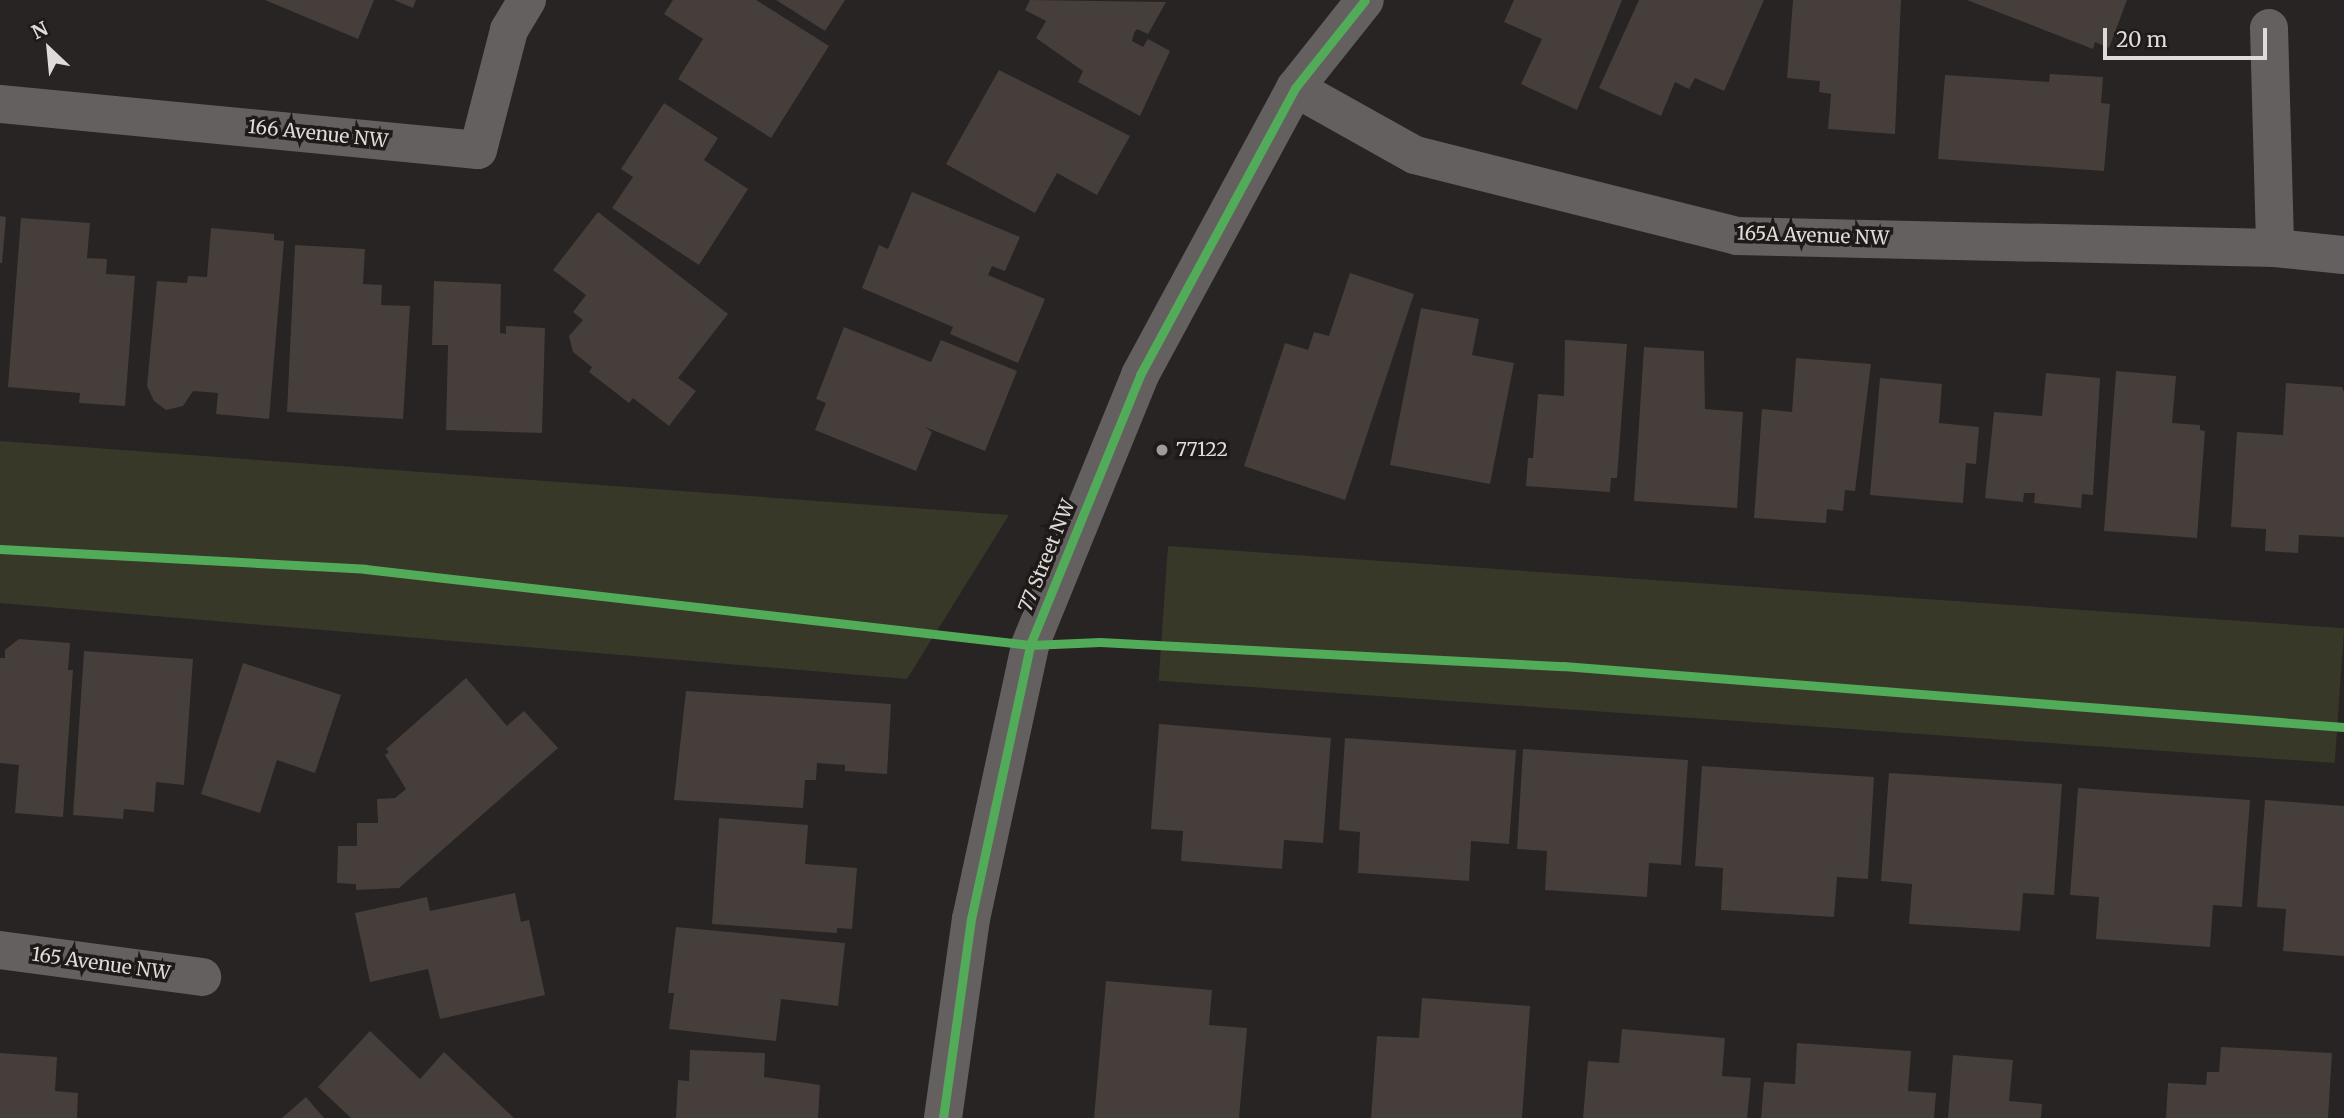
<!DOCTYPE html>
<style>
body{margin:0}
#map{position:relative;width:2344px;height:1118px;overflow:hidden;background:#272423;font-family:Merriweather,serif}
div>[style]{position:absolute}
.green>*{inset:0;background:#373828;transform-origin:0 0}
.building>*{inset:0;background:#453e3b}
.minor>*{height:38px;margin:-19px;padding:0 19px;transform-origin:19px;border-radius:19px;background:#646060}
.cycleway>*{height:9px;margin:-4.5px;padding:0 4.5px;transform-origin:4.5px;border-radius:4.5px;background:#51ab58}
.dots>*{width:19px;height:19px;translate:-50% -50%;box-sizing:border-box;border:4px solid #1e1a18;border-radius:50%}
span{translate:-50% -50%;white-space:nowrap;text-align:center;line-height:1.15;-webkit-text-stroke:7px #1e1a18;paint-order:stroke}
.street-label{font-size:19px;color:#dedbda}
.poi-label{font-size:19px;color:#dedbda}
.left{translate:0 -50%;text-align:left}
.north{position:absolute;left:14px;top:14px;width:70px;height:70px;-webkit-text-stroke:5px #1e1a18;paint-order:stroke;rotate:334deg;font-size:19px;font-weight:700;line-height:28px;text-align:center;color:#dedbda}
.north::after{content:'';display:block;margin:auto;width:24px;height:32px;background:#dedbda;clip-path:polygon(50% 0,100% 100%,50% 72%,0 100%)}
.scale{position:absolute;left:2103px;top:28px;width:164px;height:32px;box-sizing:border-box;border:4px solid #dedbda;border-top:0;padding-left:9px;font-size:21px;line-height:24px;white-space:nowrap;color:#dedbda;-webkit-text-stroke:5px #1e1a18;paint-order:stroke}
</style>
<div id="map">
<div class="green">
<i style="clip-path:polygon(0 441px,1009px 515px,907px 679px,0 603px)"></i>
<i style="left:1168px;top:546px;width:1179px;height:135px;rotate:4deg"></i>
</div>
<div class="building">
<i style="clip-path:polygon(265px 0,374px 0,358px 39px)"></i>
<i style="clip-path:polygon(394px 0,416px 0,413px 8px)"></i>
<i style="clip-path:polygon(673px 0,756px 0,829px 46px,771px 138px,678px 79px,703px 39px,664px 14px)"></i>
<i style="clip-path:polygon(776px 0,845px 0,825px 31px)"></i>
<i style="clip-path:polygon(1030px 0,1166px 2px,1148px 34px,1137px 29px,1134px 33px,1132px 41px,1143px 47px,1148px 39px,1170px 51px,1140px 116px,1078px 82px,1083px 71px,1036px 38px,1046px 21px,1025px 10px)"></i>
<i style="clip-path:polygon(1514px 0,1622px 0,1577px 110px,1521px 84px,1542px 39px,1504px 22px)"></i>
<i style="clip-path:polygon(1639px 0,1764px 0,1724px 91px,1695px 78px,1689px 89px,1675px 82px,1661px 116px,1599px 88px)"></i>
<i style="clip-path:polygon(1793px 0,1901px 0,1895px 134px,1828px 129px,1831px 94px,1819px 92px,1820px 81px,1787px 78px)"></i>
<i style="clip-path:polygon(1967px 0,2127px 0,2109px 48px,2095px 42px,2093px 49px)"></i>
<i style="clip-path:polygon(999px 70px,1130px 136px,1097px 195px,1057px 173px,1035px 213px,946px 164px)"></i>
<i style="clip-path:polygon(2050px 74px,2103px 77px,2101px 103px,2110px 104px,2104px 171px,1938px 159px,1945px 75px,2049px 82px)"></i>
<i style="clip-path:polygon(664px 103px,718px 138px,704px 160px,748px 189px,699px 265px,612px 208px,633px 177px,621px 169px)"></i>
<i style="clip-path:polygon(912px 192px,1020px 237px,1005px 271px,992px 266px,988px 275px,1045px 299px,1018px 363px,950px 334px,953px 327px,862px 288px,879px 245px,888px 249px)"></i>
<i style="clip-path:polygon(598px 212px,728px 314px,678px 378px,696px 391px,669px 426px,633px 398px,629px 403px,589px 372px,592px 367px,573px 352px,569px 336px,583px 320px,573px 312px,586px 295px,553px 270px)"></i>
<i style="clip-path:polygon(0 216px,6px 217px,2px 263px,0 263px)"></i>
<i style="clip-path:polygon(21px 218px,90px 223px,87px 258px,107px 259px,106px 274px,135px 276px,125px 406px,79px 403px,80px 393px,8px 387px)"></i>
<i style="clip-path:polygon(211px 228px,274px 234px,274px 240px,284px 241px,269px 419px,216px 414px,218px 393px,193px 391px,183px 406px,166px 410px,154px 401px,147px 386px,157px 281px,187px 283px,188px 276px,207px 277px)"></i>
<i style="clip-path:polygon(295px 245px,365px 249px,363px 284px,382px 285px,381px 305px,410px 306px,403px 419px,287px 412px)"></i>
<i style="clip-path:polygon(1350px 273px,1414px 294px,1345px 500px,1244px 466px,1285px 343px,1308px 350px,1314px 332px,1329px 336px)"></i>
<i style="clip-path:polygon(434px 281px,501px 284px,500px 333px,506px 334px,506px 326px,545px 328px,542px 433px,446px 430px,448px 345px,432px 345px)"></i>
<i style="clip-path:polygon(1421px 308px,1479px 319px,1472px 355px,1514px 363px,1490px 484px,1390px 465px)"></i>
<i style="clip-path:polygon(844px 327px,931px 362px,941px 340px,1017px 371px,985px 451px,925px 427px,932px 432px,916px 471px,815px 430px,826px 403px,816px 399px)"></i>
<i style="clip-path:polygon(1565px 340px,1627px 344px,1617px 478px,1611px 478px,1610px 492px,1526px 486px,1528px 458px,1533px 458px,1538px 394px,1564px 396px)"></i>
<i style="clip-path:polygon(1644px 347px,1704px 351px,1705px 409px,1743px 412px,1737px 508px,1634px 501px)"></i>
<i style="clip-path:polygon(1796px 358px,1871px 364px,1855px 491px,1845px 490px,1843px 511px,1827px 509px,1826px 523px,1754px 518px,1762px 409px,1792px 412px)"></i>
<i style="clip-path:polygon(2116px 371px,2176px 376px,2172px 423px,2200px 425px,2200px 430px,2205px 431px,2197px 538px,2104px 531px)"></i>
<i style="clip-path:polygon(2046px 373px,2100px 378px,2093px 495px,2082px 494px,2081px 508px,2034px 503px,2035px 493px,2024px 493px,2023px 502px,1985px 498px,1994px 412px,2042px 416px)"></i>
<i style="clip-path:polygon(1880px 378px,1942px 384px,1939px 423px,1979px 427px,1976px 464px,1966px 463px,1963px 503px,1870px 495px)"></i>
<i style="clip-path:polygon(2286px 383px,2342px 387px,2344px 392px,2344px 537px,2299px 535px,2298px 553px,2265px 551px,2266px 529px,2231px 527px,2237px 432px,2283px 435px)"></i>
<i style="clip-path:polygon(19px 639px,70px 643px,68px 670px,73px 670px,63px 817px,15px 813px,19px 765px,0 763px,0 658px,5px 658px,5px 650px)"></i>
<i style="clip-path:polygon(84px 651px,193px 659px,184px 785px,156px 782px,154px 812px,124px 809px,123px 819px,73px 815px)"></i>
<i style="clip-path:polygon(243px 663px,341px 695px,315px 773px,277px 760px,260px 813px,201px 794px)"></i>
<i style="clip-path:polygon(466px 678px,507px 726px,524px 711px,558px 748px,399px 888px,356px 890px,356px 884px,337px 883px,338px 846px,357px 846px,357px 823px,378px 823px,377px 799px,395px 798px,406px 789px,385px 755px,389px 752px,386px 749px)"></i>
<i style="clip-path:polygon(686px 691px,891px 704px,887px 774px,845px 771px,845px 765px,817px 763px,816px 780px,805px 780px,803px 808px,674px 800px)"></i>
<i style="clip-path:polygon(1159px 724px,1331px 738px,1323px 843px,1284px 840px,1282px 869px,1181px 861px,1183px 831px,1151px 829px)"></i>
<i style="clip-path:polygon(1345px 738px,1516px 750px,1509px 844px,1471px 841px,1469px 881px,1358px 873px,1360px 832px,1339px 830px)"></i>
<i style="clip-path:polygon(1523px 749px,1688px 760px,1681px 865px,1649px 863px,1647px 897px,1545px 890px,1547px 851px,1517px 849px)"></i>
<i style="clip-path:polygon(1702px 766px,1874px 777px,1868px 879px,1837px 877px,1834px 917px,1721px 910px,1723px 868px,1695px 866px)"></i>
<i style="clip-path:polygon(1889px 773px,2062px 784px,2054px 895px,2023px 893px,2020px 931px,1909px 924px,1912px 884px,1881px 881px)"></i>
<i style="clip-path:polygon(2078px 788px,2250px 800px,2242px 907px,2213px 905px,2210px 947px,2096px 939px,2099px 897px,2070px 895px)"></i>
<i style="clip-path:polygon(2265px 800px,2344px 806px,2344px 956px,2283px 951px,2286px 909px,2257px 907px)"></i>
<i style="clip-path:polygon(719px 818px,808px 825px,805px 864px,857px 868px,852px 929px,837px 928px,837px 933px,712px 924px)"></i>
<i style="clip-path:polygon(515px 893px,521px 922px,529px 920px,545px 995px,440px 1019px,428px 969px,370px 982px,355px 913px,427px 897px,430px 911px)"></i>
<i style="clip-path:polygon(676px 927px,845px 943px,838px 1006px,781px 999px,776px 1041px,669px 1029px,674px 993px,668px 993px)"></i>
<i style="clip-path:polygon(1106px 981px,1212px 990px,1209px 1025px,1247px 1028px,1239px 1118px,1094px 1118px)"></i>
<i style="clip-path:polygon(1422px 998px,1530px 1006px,1522px 1118px,1371px 1118px,1377px 1036px,1419px 1038px)"></i>
<i style="clip-path:polygon(1622px 1029px,1725px 1038px,1722px 1076px,1751px 1078px,1747px 1118px,1583px 1118px,1588px 1061px,1619px 1063px)"></i>
<i style="clip-path:polygon(370px 1031px,420px 1079px,444px 1052px,514px 1118px,351px 1118px,318px 1087px)"></i>
<i style="clip-path:polygon(1797px 1043px,1911px 1051px,1908px 1091px,1936px 1093px,1934px 1118px,1761px 1118px,1764px 1082px,1795px 1084px)"></i>
<i style="clip-path:polygon(2221px 1047px,2332px 1053px,2328px 1118px,2166px 1118px,2168px 1083px,2206px 1085px,2207px 1072px,2219px 1072px)"></i>
<i style="clip-path:polygon(690px 1050px,765px 1053px,764px 1077px,820px 1085px,818px 1118px,676px 1118px,678px 1080px,689px 1081px)"></i>
<i style="clip-path:polygon(0 1053px,57px 1057px,55px 1091px,78px 1093px,77px 1118px,0 1118px)"></i>
<i style="clip-path:polygon(1953px 1055px,2013px 1060px,2009px 1101px,2042px 1104px,2041px 1118px,1948px 1118px)"></i>
<i style="clip-path:polygon(306px 1097px,324px 1118px,282px 1118px)"></i>
</div>
<div class="minor">
<i style="left:2269px;top:28px;width:220px;rotate:88.4deg"></i>
<i style="left:1295px;top:88px;width:137px;rotate:29.2deg"></i>
<i style="left:1415px;top:155px;width:332px;rotate:14.1deg"></i>
<i style="left:1737px;top:236px;width:538px;rotate:1.28deg"></i>
<i style="left:2275px;top:248px;width:69px;rotate:5.8deg"></i>
<i style="left:0;top:104px;width:480px;rotate:5.5deg"></i>
<i style="left:478px;top:150px;width:124px;rotate:-75.5deg"></i>
<i style="left:509px;top:30px;width:35px;rotate:-59deg"></i>
<i style="left:0;top:950px;width:204px;rotate:7.6deg"></i>
<i style="left:943px;top:1118px;width:201px;rotate:-82deg"></i>
<i style="left:971px;top:919px;width:280px;rotate:-77.8deg"></i>
<i style="left:1030px;top:645px;width:292px;rotate:-67.8deg"></i>
<i style="left:1140px;top:375px;width:326px;rotate:-61.6deg"></i>
<i style="left:1295px;top:88px;width:112px;rotate:-51.5deg"></i>
</div>
<div class="cycleway">
<i style="left:0;top:549px;width:366px;rotate:3.1deg"></i>
<i style="left:365px;top:569px;width:669px;rotate:6.52deg"></i>
<i style="left:1030px;top:645px;width:70px;rotate:-2.5deg"></i>
<i style="left:1100px;top:642px;width:464px;rotate:3deg"></i>
<i style="left:1563px;top:666px;width:783px;rotate:4.47deg"></i>
<i style="left:943px;top:1118px;width:201px;rotate:-82deg"></i>
<i style="left:971px;top:919px;width:280px;rotate:-77.8deg"></i>
<i style="left:1030px;top:645px;width:292px;rotate:-67.8deg"></i>
<i style="left:1140px;top:375px;width:326px;rotate:-61.6deg"></i>
<i style="left:1295px;top:88px;width:112px;rotate:-51.5deg"></i>
</div>
<div class="dots">
<i style="left:1162px;top:450px;background:#9e9b9a"></i>
</div>
<div class="street-label">
<span style="left:318px;top:134px;rotate:6deg">166 Avenue NW</span>
<span style="left:1813px;top:236px;rotate:2deg">165A Avenue NW</span>
<span style="left:1047px;top:556px;rotate:-68deg">77 Street NW</span>
<span style="left:101px;top:964px;rotate:8deg">165 Avenue NW</span>
</div>
<div class="poi-label">
<span class="left" style="left:1176px;top:450px">77122</span>
</div>
<div class="north">N</div>
<div class="scale">20 m</div>
</div>
